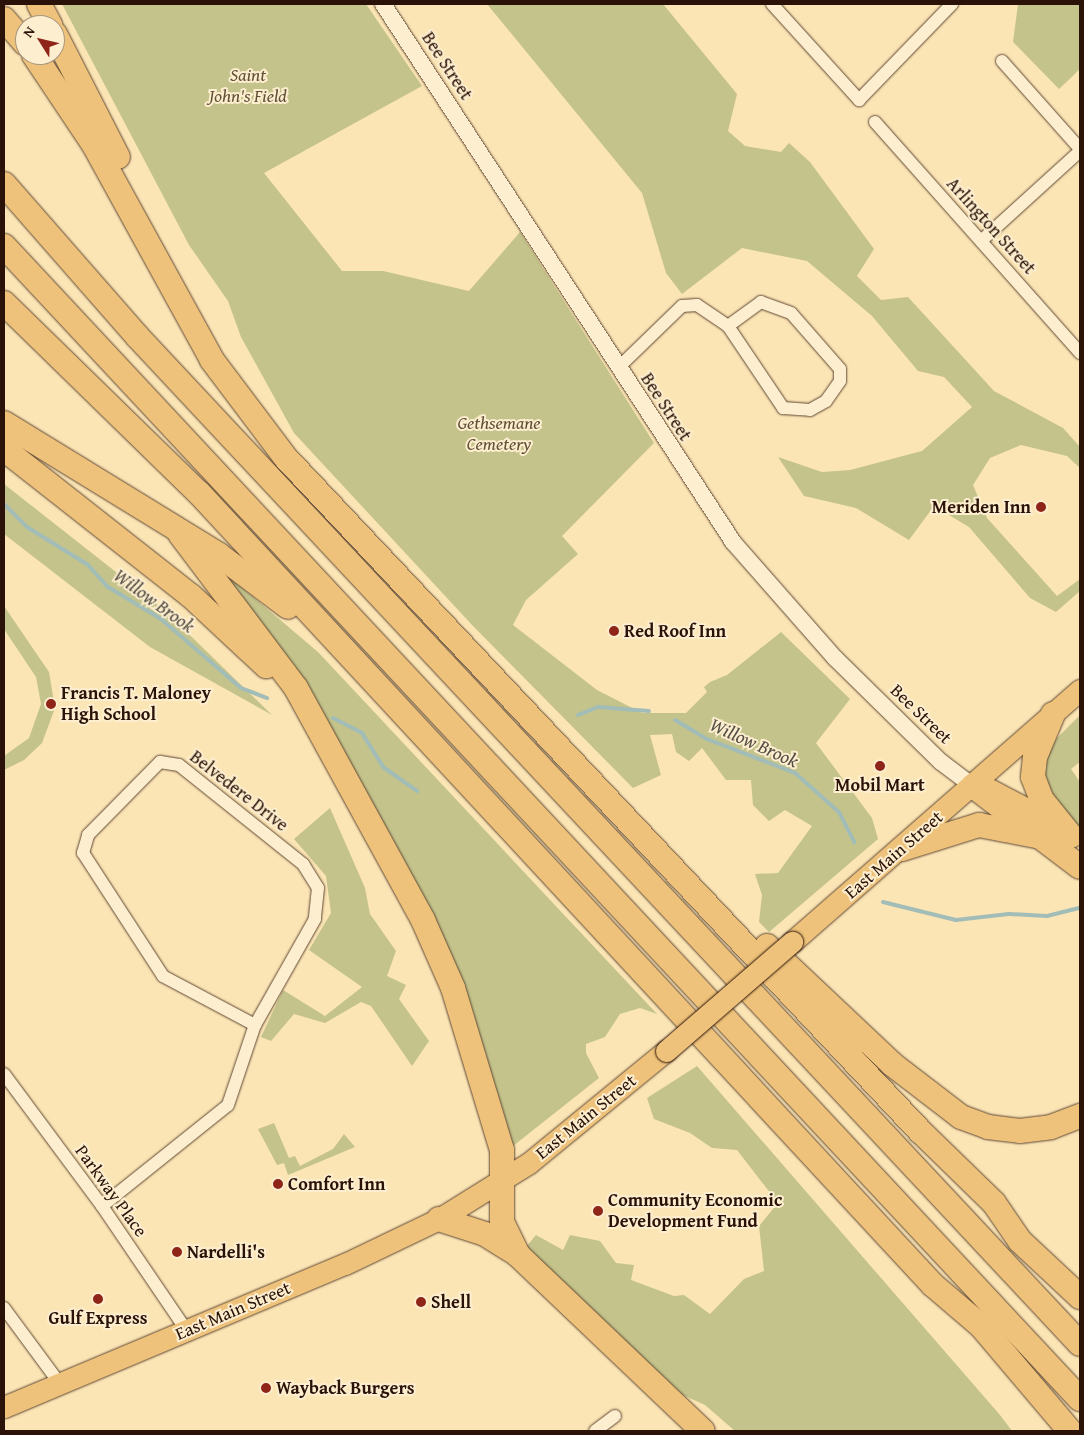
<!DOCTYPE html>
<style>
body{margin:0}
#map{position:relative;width:1084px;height:1435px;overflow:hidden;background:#fce5b5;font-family:"Gentium Book Plus",serif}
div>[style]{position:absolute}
.green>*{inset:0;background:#c3c38b}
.stream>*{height:4px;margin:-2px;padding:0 2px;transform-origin:2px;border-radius:2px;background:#a2bdb7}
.roads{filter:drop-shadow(0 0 1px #5f4733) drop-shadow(0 0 1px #5f4733)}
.minor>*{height:12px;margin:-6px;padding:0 6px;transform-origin:6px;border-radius:6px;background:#fdeecf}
.tertiary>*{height:16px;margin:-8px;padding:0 8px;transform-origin:8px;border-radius:8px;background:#fdeecf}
.primary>*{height:21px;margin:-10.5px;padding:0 10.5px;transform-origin:10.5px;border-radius:10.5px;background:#eec27a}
.motorway>*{height:24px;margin:-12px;padding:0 12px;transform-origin:12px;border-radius:12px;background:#eec27a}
.bridges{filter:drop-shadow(0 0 1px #2b1208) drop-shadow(0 0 1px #2b1208)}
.primary-bridge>*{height:21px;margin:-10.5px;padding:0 10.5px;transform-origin:10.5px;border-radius:10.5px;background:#eec27a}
.dots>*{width:14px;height:14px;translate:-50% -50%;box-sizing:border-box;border:2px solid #fdeecf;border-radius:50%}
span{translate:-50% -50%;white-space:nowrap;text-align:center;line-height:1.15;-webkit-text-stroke:4px #fdeecf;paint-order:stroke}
.street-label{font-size:18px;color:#2b1208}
.park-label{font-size:18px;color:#605036;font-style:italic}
.poi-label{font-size:18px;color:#2b1208;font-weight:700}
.right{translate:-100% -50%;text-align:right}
.left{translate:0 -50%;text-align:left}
.water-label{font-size:19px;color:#554e45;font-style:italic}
.frame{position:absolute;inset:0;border:5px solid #2b1208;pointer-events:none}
.north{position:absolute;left:15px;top:15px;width:50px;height:50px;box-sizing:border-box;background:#fdeecf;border:1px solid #a9967f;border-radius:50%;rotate:306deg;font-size:14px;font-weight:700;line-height:20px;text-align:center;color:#2b1208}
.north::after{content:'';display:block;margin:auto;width:18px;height:22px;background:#8f2418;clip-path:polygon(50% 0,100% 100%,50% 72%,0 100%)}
</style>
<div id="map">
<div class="green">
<i style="clip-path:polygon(62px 4px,366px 4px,422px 86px,264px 173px,342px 271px,383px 271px,469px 291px,520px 232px,654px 443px,562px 536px,578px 554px,526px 600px,513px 625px,597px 690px,642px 713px,686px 713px,707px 692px,704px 687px,710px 682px,727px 675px,781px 632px,850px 699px,816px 743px,872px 818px,878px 839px,769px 932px,759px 922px,762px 895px,755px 874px,778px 873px,812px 826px,785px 810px,769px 821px,753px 805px,751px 780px,726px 780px,702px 748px,689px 761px,676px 752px,672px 734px,650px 735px,661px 775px,633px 788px,473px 626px,294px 433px,241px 337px,228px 301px,189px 245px)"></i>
<i style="clip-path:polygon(487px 4px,663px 4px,737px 94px,728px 131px,745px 146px,781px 152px,789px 143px,810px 162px,874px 249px,857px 276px,881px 300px,908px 297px,994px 391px,1063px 428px,1080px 447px,1080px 468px,1067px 456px,1021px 445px,990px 458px,973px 485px,987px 518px,1057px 596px,1080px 579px,1080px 591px,1056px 612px,1030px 598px,969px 527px,934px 506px,909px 540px,856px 508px,804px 496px,778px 457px,822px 472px,850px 470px,922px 451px,972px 407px,944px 377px,918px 371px,872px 316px,807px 261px,742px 248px,682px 294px,666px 273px,642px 193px)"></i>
<i style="clip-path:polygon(1018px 4px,1080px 4px,1080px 69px,1059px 89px,1013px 42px)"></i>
<i style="clip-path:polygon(4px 484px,163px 609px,272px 715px,150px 647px,4px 534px)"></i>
<i style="clip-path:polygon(227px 575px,318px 652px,657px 1014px,640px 1008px,620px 1014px,605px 1037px,586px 1044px,586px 1053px,599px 1078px,513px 1146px,470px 1016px,224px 580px)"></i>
<i style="clip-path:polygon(4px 606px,49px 672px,55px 708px,42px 743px,24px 760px,4px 770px,4px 756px,29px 738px,41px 704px,36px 677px,4px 629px)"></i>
<i style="clip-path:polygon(1080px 715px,1080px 762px,1071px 769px,1080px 782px,1080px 827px,1046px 796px,1039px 765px,1045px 750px)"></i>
<i style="clip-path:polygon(330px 808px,365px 888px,370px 914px,396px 951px,387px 976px,406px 985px,399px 999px,429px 1041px,412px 1066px,371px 1006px,361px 1002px,325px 1023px,294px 1014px,271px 1041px,261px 1037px,283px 990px,325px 1016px,362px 987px,309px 950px,331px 913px,326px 876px,294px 839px)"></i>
<i style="clip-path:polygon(697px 1066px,1000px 1415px,1012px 1431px,735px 1431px,705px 1405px,665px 1387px,525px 1248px,536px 1235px,563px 1250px,570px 1235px,600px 1241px,616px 1263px,634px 1265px,631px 1280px,674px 1296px,684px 1295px,710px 1314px,744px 1279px,764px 1271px,759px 1226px,778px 1203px,737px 1150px,712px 1148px,690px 1133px,654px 1119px,647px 1098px)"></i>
<i style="clip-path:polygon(274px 1123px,289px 1158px,295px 1156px,300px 1166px,333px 1149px,344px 1134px,355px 1147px,288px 1175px,284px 1163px,277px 1165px,258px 1129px)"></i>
</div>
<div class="stream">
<i style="left:4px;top:504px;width:33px;rotate:45deg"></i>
<i style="left:27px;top:527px;width:72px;rotate:31.9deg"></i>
<i style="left:88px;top:565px;width:30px;rotate:48deg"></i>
<i style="left:108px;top:587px;width:62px;rotate:31.1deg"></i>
<i style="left:161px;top:619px;width:106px;rotate:40.8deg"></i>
<i style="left:241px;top:688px;width:28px;rotate:21deg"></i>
<i style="left:578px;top:715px;width:22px;rotate:-22deg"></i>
<i style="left:598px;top:707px;width:51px;rotate:4.5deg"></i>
<i style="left:333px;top:718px;width:33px;rotate:27deg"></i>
<i style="left:362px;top:733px;width:40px;rotate:58deg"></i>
<i style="left:383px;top:767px;width:42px;rotate:35.2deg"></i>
<i style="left:675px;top:720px;width:37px;rotate:31deg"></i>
<i style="left:707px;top:739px;width:94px;rotate:21.1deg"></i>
<i style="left:795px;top:773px;width:59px;rotate:41.6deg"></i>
<i style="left:839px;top:812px;width:34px;rotate:63deg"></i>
<i style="left:883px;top:902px;width:75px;rotate:13.9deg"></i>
<i style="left:956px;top:920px;width:53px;rotate:-6.5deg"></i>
<i style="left:1009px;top:914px;width:38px;rotate:3deg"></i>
<i style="left:1047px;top:916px;width:34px;rotate:-14deg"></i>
</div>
<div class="roads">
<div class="minor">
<i style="left:772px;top:4px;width:130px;rotate:47.8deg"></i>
<i style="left:859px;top:100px;width:134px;rotate:-45.9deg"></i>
<i style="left:1002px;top:61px;width:118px;rotate:48.4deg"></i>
<i style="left:875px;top:122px;width:309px;rotate:48.4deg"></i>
<i style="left:981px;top:241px;width:134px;rotate:-42.3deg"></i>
<i style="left:618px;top:368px;width:89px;rotate:-44.1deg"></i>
<i style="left:682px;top:306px;width:15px;rotate:-4deg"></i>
<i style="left:697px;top:305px;width:37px;rotate:34deg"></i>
<i style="left:728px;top:326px;width:99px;rotate:56.1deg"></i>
<i style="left:783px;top:408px;width:27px;rotate:4deg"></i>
<i style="left:810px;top:410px;width:18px;rotate:-29deg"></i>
<i style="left:826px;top:401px;width:24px;rotate:-55deg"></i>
<i style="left:840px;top:381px;width:12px;rotate:-90deg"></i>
<i style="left:840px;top:369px;width:74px;rotate:-131.2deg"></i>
<i style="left:791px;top:313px;width:32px;rotate:-160deg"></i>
<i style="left:761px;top:302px;width:41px;rotate:144deg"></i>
<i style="left:160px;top:762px;width:19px;rotate:9deg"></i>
<i style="left:179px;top:765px;width:159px;rotate:38.6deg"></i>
<i style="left:303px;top:864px;width:28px;rotate:58deg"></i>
<i style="left:318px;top:888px;width:31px;rotate:96deg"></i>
<i style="left:315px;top:919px;width:122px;rotate:119.5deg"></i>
<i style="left:255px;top:1025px;width:104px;rotate:-152deg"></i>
<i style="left:163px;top:976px;width:147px;rotate:-123deg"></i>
<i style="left:83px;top:853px;width:19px;rotate:-74deg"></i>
<i style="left:88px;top:835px;width:103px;rotate:-45.4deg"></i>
<i style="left:4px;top:1074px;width:164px;rotate:53.4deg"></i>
<i style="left:102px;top:1206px;width:151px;rotate:55.8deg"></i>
<i style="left:102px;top:1206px;width:161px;rotate:-38.7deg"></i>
<i style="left:228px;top:1105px;width:84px;rotate:-71.4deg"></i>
<i style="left:4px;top:1308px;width:94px;rotate:53.6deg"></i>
<i style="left:595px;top:1431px;width:25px;rotate:-37deg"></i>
</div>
<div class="tertiary">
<i style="left:383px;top:4px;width:642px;rotate:56.95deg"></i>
<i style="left:733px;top:542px;width:154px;rotate:48.7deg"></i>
<i style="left:835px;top:658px;width:148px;rotate:44.5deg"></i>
<i style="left:941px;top:762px;width:40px;rotate:37deg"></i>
</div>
<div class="primary">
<i style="left:792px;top:942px;width:383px;rotate:-41.2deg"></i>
<i style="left:4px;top:1407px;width:370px;rotate:-22.8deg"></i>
<i style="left:345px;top:1264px;width:104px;rotate:-25.6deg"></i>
<i style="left:439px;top:1219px;width:106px;rotate:-31.9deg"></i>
<i style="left:529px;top:1163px;width:177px;rotate:-39.3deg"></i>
</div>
<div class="motorway">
<i style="left:39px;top:4px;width:24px;rotate:62deg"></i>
<i style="left:4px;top:19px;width:32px;rotate:49deg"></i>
<i style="left:55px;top:34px;width:138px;rotate:62.9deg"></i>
<i style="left:34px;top:55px;width:108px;rotate:56.3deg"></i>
<i style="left:94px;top:145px;width:245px;rotate:61.2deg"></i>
<i style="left:212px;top:360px;width:121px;rotate:53deg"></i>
<i style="left:285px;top:457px;width:926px;rotate:46.71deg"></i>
<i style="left:920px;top:1131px;width:103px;rotate:44.2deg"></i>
<i style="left:994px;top:1203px;width:46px;rotate:55.6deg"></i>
<i style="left:1020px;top:1241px;width:82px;rotate:43deg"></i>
<i style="left:4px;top:184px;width:202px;rotate:48.8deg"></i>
<i style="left:137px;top:336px;width:1380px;rotate:46.91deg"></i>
<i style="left:4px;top:246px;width:1577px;rotate:46.98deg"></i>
<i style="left:4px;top:303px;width:272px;rotate:44.3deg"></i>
<i style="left:199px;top:493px;width:1080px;rotate:47.18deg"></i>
<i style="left:933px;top:1285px;width:63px;rotate:40.5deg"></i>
<i style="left:981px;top:1326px;width:138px;rotate:49.7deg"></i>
<i style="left:4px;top:423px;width:252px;rotate:31.5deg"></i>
<i style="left:219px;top:555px;width:86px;rotate:37deg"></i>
<i style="left:4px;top:449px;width:238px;rotate:38.2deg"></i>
<i style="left:191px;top:596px;width:103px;rotate:43deg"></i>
<i style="left:180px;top:534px;width:193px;rotate:53deg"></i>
<i style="left:296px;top:688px;width:264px;rotate:61.3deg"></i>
<i style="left:423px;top:920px;width:74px;rotate:66.2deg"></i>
<i style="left:453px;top:988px;width:169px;rotate:73.2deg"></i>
<i style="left:502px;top:1150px;width:72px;rotate:90deg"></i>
<i style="left:502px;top:1222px;width:37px;rotate:64deg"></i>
<i style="left:1053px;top:714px;width:47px;rotate:112.7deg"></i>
<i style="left:1035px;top:757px;width:20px;rotate:96deg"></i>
<i style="left:1033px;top:777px;width:25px;rotate:69deg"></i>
<i style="left:1042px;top:800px;width:46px;rotate:51.1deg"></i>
<i style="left:973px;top:786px;width:134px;rotate:37.1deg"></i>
<i style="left:989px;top:791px;width:76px;rotate:27.6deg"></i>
<i style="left:902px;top:849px;width:81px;rotate:-17.3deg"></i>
<i style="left:979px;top:825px;width:58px;rotate:10.9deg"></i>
<i style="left:767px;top:946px;width:172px;rotate:43.3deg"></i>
<i style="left:892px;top:1064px;width:87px;rotate:37.5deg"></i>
<i style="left:961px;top:1117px;width:29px;rotate:20deg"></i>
<i style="left:988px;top:1127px;width:32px;rotate:7deg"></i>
<i style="left:1020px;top:1131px;width:31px;rotate:-7deg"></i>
<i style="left:1051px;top:1127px;width:31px;rotate:-21deg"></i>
<i style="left:439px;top:1219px;width:48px;rotate:18.1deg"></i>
<i style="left:485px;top:1234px;width:39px;rotate:32deg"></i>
<i style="left:518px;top:1255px;width:255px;rotate:43.6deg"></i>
</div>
</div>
<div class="bridges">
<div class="primary-bridge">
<i style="left:666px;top:1051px;width:167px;rotate:-40.9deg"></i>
</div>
</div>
<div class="dots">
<i style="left:1041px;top:507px;background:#8f2418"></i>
<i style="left:614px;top:631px;background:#8f2418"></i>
<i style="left:51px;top:704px;background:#8f2418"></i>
<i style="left:880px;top:766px;background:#8f2418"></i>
<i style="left:278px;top:1184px;background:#8f2418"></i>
<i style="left:598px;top:1211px;background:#8f2418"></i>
<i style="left:177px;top:1252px;background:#8f2418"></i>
<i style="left:98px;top:1299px;background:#8f2418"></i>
<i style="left:421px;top:1302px;background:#8f2418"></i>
<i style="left:266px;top:1388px;background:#8f2418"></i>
</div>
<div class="street-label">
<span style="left:447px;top:66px;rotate:57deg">Bee Street</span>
<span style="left:991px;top:226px;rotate:48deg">Arlington Street</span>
<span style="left:666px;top:407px;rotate:57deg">Bee Street</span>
<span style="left:921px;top:714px;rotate:44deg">Bee Street</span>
<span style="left:239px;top:791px;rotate:38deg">Belvedere Drive</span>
<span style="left:894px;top:855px;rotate:-41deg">East Main Street</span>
<span style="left:586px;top:1117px;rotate:-39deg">East Main Street</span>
<span style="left:111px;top:1191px;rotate:54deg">Parkway Place</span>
<span style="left:233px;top:1311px;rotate:-23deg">East Main Street</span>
</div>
<div class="park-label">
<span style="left:248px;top:86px">Saint<br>John's Field</span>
<span style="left:499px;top:434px">Gethsemane<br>Cemetery</span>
</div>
<div class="poi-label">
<span class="right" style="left:1031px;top:507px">Meriden Inn</span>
<span class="left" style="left:624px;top:631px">Red Roof Inn</span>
<span class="left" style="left:61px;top:704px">Francis T. Maloney<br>High School</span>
<span style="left:880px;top:785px">Mobil Mart</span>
<span class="left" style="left:288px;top:1184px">Comfort Inn</span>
<span class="left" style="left:608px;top:1211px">Community Economic<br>Development Fund</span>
<span class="left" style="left:187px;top:1252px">Nardelli's</span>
<span class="left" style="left:431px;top:1302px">Shell</span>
<span style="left:98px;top:1318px">Gulf Express</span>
<span class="left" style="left:276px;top:1388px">Wayback Burgers</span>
</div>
<div class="water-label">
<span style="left:154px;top:601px;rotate:36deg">Willow Brook</span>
<span style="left:754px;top:743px;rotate:24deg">Willow Brook</span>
</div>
<div class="frame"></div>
<div class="north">N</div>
</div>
